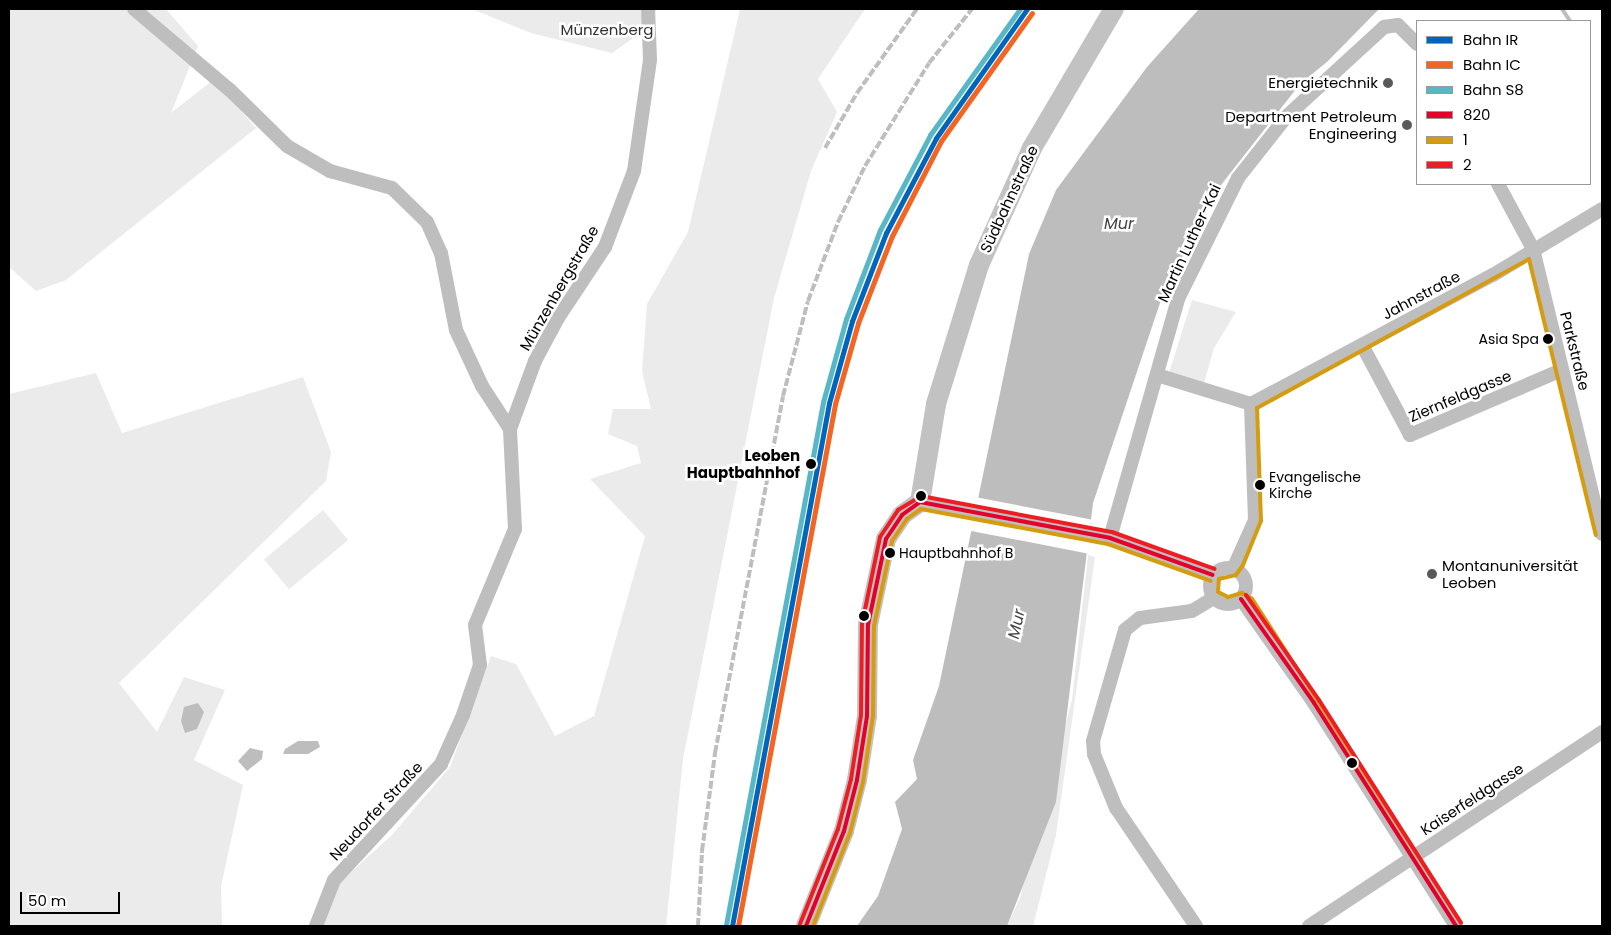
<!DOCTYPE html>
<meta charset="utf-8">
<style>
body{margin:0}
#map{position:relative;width:1611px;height:935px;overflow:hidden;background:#fff;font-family:Poppins,sans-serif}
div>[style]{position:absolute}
.green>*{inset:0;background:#ebebeb;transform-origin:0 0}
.water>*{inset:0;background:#bdbdbd}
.pier>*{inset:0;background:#fff;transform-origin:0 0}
.stream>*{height:4px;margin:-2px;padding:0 2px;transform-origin:2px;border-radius:2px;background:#bdbdbd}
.street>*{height:14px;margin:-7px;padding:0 7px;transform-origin:7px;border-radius:7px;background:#bebebe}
.street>.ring{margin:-7px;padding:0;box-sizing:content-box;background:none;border:14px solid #bebebe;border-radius:50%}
.secondary>*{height:20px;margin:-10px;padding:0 10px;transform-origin:10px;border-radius:10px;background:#c2c2c2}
.rail>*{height:4px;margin-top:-2px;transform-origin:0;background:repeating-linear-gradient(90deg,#bebebe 0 8px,transparent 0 10.5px)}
.bus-1>*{height:4px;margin:-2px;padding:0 2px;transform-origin:2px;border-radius:2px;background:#e4002b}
.bus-2>*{height:4px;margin:-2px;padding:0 2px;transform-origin:2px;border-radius:2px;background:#d69c11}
.bus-3>*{height:4px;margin:-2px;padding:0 2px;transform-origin:2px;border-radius:2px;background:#ee1d23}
.rail-1>*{height:5px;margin:-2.5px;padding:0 2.5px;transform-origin:2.5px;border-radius:2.5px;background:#0065bd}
.rail-2>*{height:5px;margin:-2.5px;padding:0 2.5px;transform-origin:2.5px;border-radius:2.5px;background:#f26522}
.rail-3>*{height:5px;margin:-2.5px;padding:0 2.5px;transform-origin:2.5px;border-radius:2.5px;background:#57b7c7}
.dots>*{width:14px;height:14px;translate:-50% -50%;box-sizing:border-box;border:2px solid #fff;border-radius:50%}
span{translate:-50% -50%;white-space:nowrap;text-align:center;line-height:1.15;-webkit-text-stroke:5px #fff;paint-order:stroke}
.bus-label{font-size:14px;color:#000}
.right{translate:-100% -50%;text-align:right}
.left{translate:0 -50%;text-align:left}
.park-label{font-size:15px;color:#313131}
.poi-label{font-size:15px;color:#000}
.street-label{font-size:15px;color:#000}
.stop-label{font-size:15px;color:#000;font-weight:700}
.water-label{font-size:16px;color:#424242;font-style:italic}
.frame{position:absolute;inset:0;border:10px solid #000;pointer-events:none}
.legend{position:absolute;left:1416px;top:20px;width:175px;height:165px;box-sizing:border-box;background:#fff;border:1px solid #999;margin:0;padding:6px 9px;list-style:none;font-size:15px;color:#000}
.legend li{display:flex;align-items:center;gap:10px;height:25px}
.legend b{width:25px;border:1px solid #999}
.scale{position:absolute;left:20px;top:892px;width:100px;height:22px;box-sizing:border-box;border:2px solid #000;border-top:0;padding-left:6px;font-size:15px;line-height:18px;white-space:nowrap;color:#000;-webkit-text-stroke:4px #fff;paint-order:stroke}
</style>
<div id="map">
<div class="green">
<i style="clip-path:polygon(9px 9px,166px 9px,198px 46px,171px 113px,213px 80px,256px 128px,66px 280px,36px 291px,9px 267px)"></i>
<i style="clip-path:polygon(472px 9px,657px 9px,639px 34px,612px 53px,531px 33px)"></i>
<i style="clip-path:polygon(740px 9px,865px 9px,818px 79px,837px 112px,811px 171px,774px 298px,683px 759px,666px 926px,322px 926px,340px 882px,392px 835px,450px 767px,491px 656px,516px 664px,555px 736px,594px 716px,645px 536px,590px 479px,641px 463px,637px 446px,608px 434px,613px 409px,651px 409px,642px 371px,647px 304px,688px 232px)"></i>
<i style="clip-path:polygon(1192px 300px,1236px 312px,1214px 348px,1204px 383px,1169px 373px)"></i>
<i style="clip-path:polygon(96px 373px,122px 433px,303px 377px,331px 452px,326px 481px,119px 683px,157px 732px,184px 677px,225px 690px,194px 760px,243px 785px,221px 886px,222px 926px,9px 926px,9px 394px)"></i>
<i style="left:323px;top:510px;width:39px;height:77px;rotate:50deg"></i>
<i style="clip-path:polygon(1088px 555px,1095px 557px,1056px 835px,1033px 926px,1007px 926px,1020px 898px,1072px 700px)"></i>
</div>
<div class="water">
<i style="clip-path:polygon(1199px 9px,1379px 9px,1328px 61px,1300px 84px,1221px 185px,1164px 291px,1093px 503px,1056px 802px,1007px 926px,857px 926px,878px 896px,902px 829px,895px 802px,917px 779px,913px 760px,939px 686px,1029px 254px,1056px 190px,1147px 67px)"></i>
<i style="clip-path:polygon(198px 703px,204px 712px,197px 729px,185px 733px,181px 721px,184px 707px)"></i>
<i style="clip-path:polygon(298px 741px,318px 741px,320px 747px,308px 754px,283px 754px,285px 749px)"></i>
<i style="clip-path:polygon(250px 748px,263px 751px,262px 759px,247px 771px,238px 761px)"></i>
</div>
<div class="pier">
<i style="left:975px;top:497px;width:121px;height:34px;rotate:11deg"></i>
</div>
<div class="stream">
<i style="left:1562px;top:9px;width:14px;rotate:56deg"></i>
</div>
<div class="street">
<i style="left:134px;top:9px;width:126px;rotate:40.2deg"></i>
<i style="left:230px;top:90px;width:80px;rotate:44.5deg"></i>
<i style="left:287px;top:146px;width:50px;rotate:30.2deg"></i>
<i style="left:330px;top:171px;width:64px;rotate:15.3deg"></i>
<i style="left:392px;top:188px;width:49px;rotate:44.2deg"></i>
<i style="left:427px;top:222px;width:34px;rotate:66deg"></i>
<i style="left:441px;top:253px;width:78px;rotate:79deg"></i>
<i style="left:456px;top:330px;width:62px;rotate:65.1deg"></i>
<i style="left:482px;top:386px;width:51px;rotate:56.9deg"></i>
<i style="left:1498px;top:184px;width:74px;rotate:61.7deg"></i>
<i style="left:1533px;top:249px;width:293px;rotate:76.4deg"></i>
<i style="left:1362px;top:345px;width:102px;rotate:61.9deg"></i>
<i style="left:1410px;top:435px;width:165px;rotate:-23.2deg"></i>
<i style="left:1157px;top:375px;width:98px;rotate:17.1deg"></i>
<i style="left:920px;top:502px;width:193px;rotate:10.7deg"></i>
<i style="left:1110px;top:538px;width:109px;rotate:19.8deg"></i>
<i style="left:1110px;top:538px;width:248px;rotate:-74.1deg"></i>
<i style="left:1178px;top:299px;width:135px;rotate:-63.6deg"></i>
<i style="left:1238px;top:178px;width:79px;rotate:-51.7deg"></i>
<i style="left:1287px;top:116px;width:132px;rotate:-42.5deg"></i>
<i style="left:1384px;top:27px;width:14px;rotate:-8deg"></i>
<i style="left:1398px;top:25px;width:27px;rotate:45deg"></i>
<i class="ring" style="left:1210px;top:568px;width:22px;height:22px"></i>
<i style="left:1233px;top:569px;width:54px;rotate:-65.8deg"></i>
<i style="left:1255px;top:520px;width:116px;rotate:-92deg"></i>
<i style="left:1251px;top:404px;width:274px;rotate:-28.1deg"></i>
<i style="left:1493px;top:275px;width:127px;rotate:-31.2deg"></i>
<i style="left:1241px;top:599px;width:127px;rotate:54.9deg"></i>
<i style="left:1314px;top:703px;width:264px;rotate:57.5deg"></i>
<i style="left:316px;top:926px;width:49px;rotate:-68.6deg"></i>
<i style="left:334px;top:880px;width:158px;rotate:-47.3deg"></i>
<i style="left:441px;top:764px;width:54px;rotate:-65.8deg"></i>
<i style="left:463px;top:715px;width:53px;rotate:-71.2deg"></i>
<i style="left:480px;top:665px;width:40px;rotate:-97.1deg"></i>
<i style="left:475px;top:625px;width:104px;rotate:-67.4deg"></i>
<i style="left:515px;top:529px;width:100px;rotate:-92.9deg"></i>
<i style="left:510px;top:429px;width:72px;rotate:-69.8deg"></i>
<i style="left:535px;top:361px;width:49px;rotate:-61.9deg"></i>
<i style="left:558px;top:318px;width:85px;rotate:-56.5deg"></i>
<i style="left:605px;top:247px;width:81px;rotate:-69.1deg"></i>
<i style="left:634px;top:171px;width:112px;rotate:-81.8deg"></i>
<i style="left:650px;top:60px;width:51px;rotate:-92.2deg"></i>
<i style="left:1196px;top:926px;width:143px;rotate:-124.1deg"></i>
<i style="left:1116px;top:808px;width:58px;rotate:-112.2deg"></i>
<i style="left:1094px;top:754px;width:13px;rotate:-94deg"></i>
<i style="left:1093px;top:741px;width:116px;rotate:-73.9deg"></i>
<i style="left:1125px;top:630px;width:19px;rotate:-39deg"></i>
<i style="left:1140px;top:618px;width:52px;rotate:-7.7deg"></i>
<i style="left:1192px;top:611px;width:26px;rotate:-31deg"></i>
<i style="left:1309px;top:926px;width:351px;rotate:-33.5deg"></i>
</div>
<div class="secondary">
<i style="left:806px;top:926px;width:102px;rotate:-68.2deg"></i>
<i style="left:844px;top:831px;width:53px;rotate:-75.7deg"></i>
<i style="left:857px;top:780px;width:65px;rotate:-81.1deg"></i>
<i style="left:867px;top:716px;width:91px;rotate:-89.4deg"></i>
<i style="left:868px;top:625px;width:88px;rotate:-78.2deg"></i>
<i style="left:886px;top:539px;width:29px;rotate:-56deg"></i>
<i style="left:902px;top:515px;width:22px;rotate:-36deg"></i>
<i style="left:920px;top:502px;width:99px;rotate:-80.7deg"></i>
<i style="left:936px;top:404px;width:145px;rotate:-72.8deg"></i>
<i style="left:979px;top:265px;width:128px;rotate:-65.6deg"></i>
<i style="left:1032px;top:148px;width:161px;rotate:-59.5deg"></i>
</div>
<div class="rail">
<i style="left:825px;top:148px;width:64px;rotate:-59.8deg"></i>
<i style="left:857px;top:93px;width:103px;rotate:-54.5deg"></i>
<i style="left:698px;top:926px;width:75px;rotate:-86.9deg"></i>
<i style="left:702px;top:851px;width:99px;rotate:-82.4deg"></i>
<i style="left:715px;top:753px;width:363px;rotate:-79.2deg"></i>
<i style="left:783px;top:396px;width:98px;rotate:-75.3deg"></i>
<i style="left:808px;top:301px;width:85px;rotate:-69.2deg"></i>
<i style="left:838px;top:222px;width:62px;rotate:-64.3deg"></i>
<i style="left:865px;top:166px;width:121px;rotate:-58.1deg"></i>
<i style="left:929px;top:63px;width:69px;rotate:-51.5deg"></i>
</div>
<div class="bus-1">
<i style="left:1241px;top:599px;width:127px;rotate:54.9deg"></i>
<i style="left:1314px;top:703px;width:264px;rotate:57.5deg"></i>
<i style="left:806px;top:926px;width:102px;rotate:-68.2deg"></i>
<i style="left:844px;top:831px;width:53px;rotate:-75.7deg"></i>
<i style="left:857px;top:780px;width:65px;rotate:-81.1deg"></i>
<i style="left:867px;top:716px;width:91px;rotate:-89.4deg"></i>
<i style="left:868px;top:625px;width:88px;rotate:-78.2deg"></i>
<i style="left:886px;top:539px;width:29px;rotate:-56deg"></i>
<i style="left:902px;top:515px;width:22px;rotate:-36deg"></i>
<i style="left:920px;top:502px;width:193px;rotate:10.7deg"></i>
<i style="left:1110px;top:538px;width:109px;rotate:19.8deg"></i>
</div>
<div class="bus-2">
<i style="left:1461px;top:923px;width:386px;rotate:-122.8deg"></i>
<i style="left:1252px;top:599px;width:12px;rotate:-149deg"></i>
<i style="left:1242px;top:593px;width:15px;rotate:164deg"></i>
<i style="left:1228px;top:597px;width:11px;rotate:-153deg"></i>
<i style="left:1218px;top:592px;width:13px;rotate:-86deg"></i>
<i style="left:1219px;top:579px;width:17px;rotate:-13deg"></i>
<i style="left:1236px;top:575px;width:12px;rotate:-55deg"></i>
<i style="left:1243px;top:565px;width:48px;rotate:-67.8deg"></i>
<i style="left:1261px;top:521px;width:113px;rotate:-92deg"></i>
<i style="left:1257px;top:408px;width:310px;rotate:-28.7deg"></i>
<i style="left:1529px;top:259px;width:284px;rotate:76.4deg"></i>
<i style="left:813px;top:926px;width:100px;rotate:-68.3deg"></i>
<i style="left:850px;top:833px;width:53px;rotate:-75.7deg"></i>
<i style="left:863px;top:782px;width:67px;rotate:-81.4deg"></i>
<i style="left:873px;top:716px;width:90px;rotate:-89.4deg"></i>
<i style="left:874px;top:626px;width:87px;rotate:-78deg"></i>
<i style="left:892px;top:541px;width:27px;rotate:-56deg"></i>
<i style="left:907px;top:519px;width:17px;rotate:-36deg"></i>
<i style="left:921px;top:509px;width:190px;rotate:10.6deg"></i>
<i style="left:1108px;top:544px;width:109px;rotate:19.8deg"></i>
</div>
<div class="bus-3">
<i style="left:1246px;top:595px;width:128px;rotate:55.2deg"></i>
<i style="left:1319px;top:700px;width:264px;rotate:57.5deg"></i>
<i style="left:800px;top:924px;width:102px;rotate:-68.2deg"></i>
<i style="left:838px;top:829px;width:52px;rotate:-75.4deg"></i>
<i style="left:851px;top:779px;width:65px;rotate:-81.1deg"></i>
<i style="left:861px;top:715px;width:91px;rotate:-89.4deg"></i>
<i style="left:862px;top:624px;width:89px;rotate:-78.3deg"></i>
<i style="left:880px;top:537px;width:32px;rotate:-56deg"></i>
<i style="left:898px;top:510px;width:27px;rotate:-31deg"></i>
<i style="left:921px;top:496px;width:194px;rotate:10.7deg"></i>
<i style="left:1112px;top:532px;width:109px;rotate:19.8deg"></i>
</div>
<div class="rail-1">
<i style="left:732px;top:926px;width:532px;rotate:-79.49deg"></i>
<i style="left:829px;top:403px;width:85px;rotate:-74.3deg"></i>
<i style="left:852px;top:321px;width:94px;rotate:-68.9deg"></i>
<i style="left:886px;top:233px;width:107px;rotate:-62.2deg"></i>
<i style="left:936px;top:138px;width:158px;rotate:-54.8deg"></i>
</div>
<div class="rail-2">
<i style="left:738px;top:926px;width:531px;rotate:-79.47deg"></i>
<i style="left:835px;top:404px;width:84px;rotate:-74.1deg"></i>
<i style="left:858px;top:323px;width:93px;rotate:-68.7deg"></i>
<i style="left:892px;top:236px;width:107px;rotate:-62.7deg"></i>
<i style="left:941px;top:141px;width:157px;rotate:-54.6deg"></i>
</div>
<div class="rail-3">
<i style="left:726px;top:925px;width:532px;rotate:-79.49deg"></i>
<i style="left:823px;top:402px;width:86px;rotate:-74.5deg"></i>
<i style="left:846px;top:319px;width:95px;rotate:-69.1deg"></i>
<i style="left:880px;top:230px;width:107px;rotate:-62.2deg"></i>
<i style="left:930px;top:135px;width:155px;rotate:-54.5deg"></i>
</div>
<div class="dots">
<i style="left:1388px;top:83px;background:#595959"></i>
<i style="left:1407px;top:125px;background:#595959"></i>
<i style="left:1548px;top:339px;background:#000"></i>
<i style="left:811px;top:464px;background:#000"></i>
<i style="left:1260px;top:485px;background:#000"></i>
<i style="left:921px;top:496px;background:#000"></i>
<i style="left:890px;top:553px;background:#000"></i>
<i style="left:1432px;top:574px;background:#595959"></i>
<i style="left:864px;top:616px;background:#000"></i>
<i style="left:1352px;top:763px;background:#000"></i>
</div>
<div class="bus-label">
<span class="right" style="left:1539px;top:339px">Asia Spa</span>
<span class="left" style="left:1269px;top:485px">Evangelische<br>Kirche</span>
<span class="left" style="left:899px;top:553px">Hauptbahnhof B</span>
</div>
<div class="park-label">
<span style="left:607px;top:30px">Münzenberg</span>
</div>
<div class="poi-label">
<span class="right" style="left:1378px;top:83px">Energietechnik</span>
<span class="right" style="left:1397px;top:125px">Department Petroleum<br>Engineering</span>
<span class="left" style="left:1442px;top:574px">Montanuniversität<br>Leoben</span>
</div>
<div class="street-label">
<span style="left:1009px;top:199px;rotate:-65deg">Südbahnstraße</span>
<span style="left:1189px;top:243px;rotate:-65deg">Martin Luther-Kai</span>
<span style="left:559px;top:288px;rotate:-60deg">Münzenbergstraße</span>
<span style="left:1421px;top:295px;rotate:-28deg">Jahnstraße</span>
<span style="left:1575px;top:351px;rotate:76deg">Parkstraße</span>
<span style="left:1460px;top:396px;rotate:-23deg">Ziernfeldgasse</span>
<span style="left:1472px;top:799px;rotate:-33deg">Kaiserfeldgasse</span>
<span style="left:376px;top:811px;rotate:-47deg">Neudorfer Straße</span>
</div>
<div class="stop-label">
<span class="right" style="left:800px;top:464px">Leoben<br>Hauptbahnhof</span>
</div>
<div class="water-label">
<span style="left:1119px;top:224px">Mur</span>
<span style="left:1017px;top:624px;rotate:-78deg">Mur</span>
</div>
<div class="frame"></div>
<ul class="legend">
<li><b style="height:6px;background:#0065bd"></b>Bahn IR</li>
<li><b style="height:6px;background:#f26522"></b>Bahn IC</li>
<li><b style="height:6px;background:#57b7c7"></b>Bahn S8</li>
<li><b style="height:6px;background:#e4002b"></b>820</li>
<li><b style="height:6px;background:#d69c11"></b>1</li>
<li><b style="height:6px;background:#ee1d23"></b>2</li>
</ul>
<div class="scale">50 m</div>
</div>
